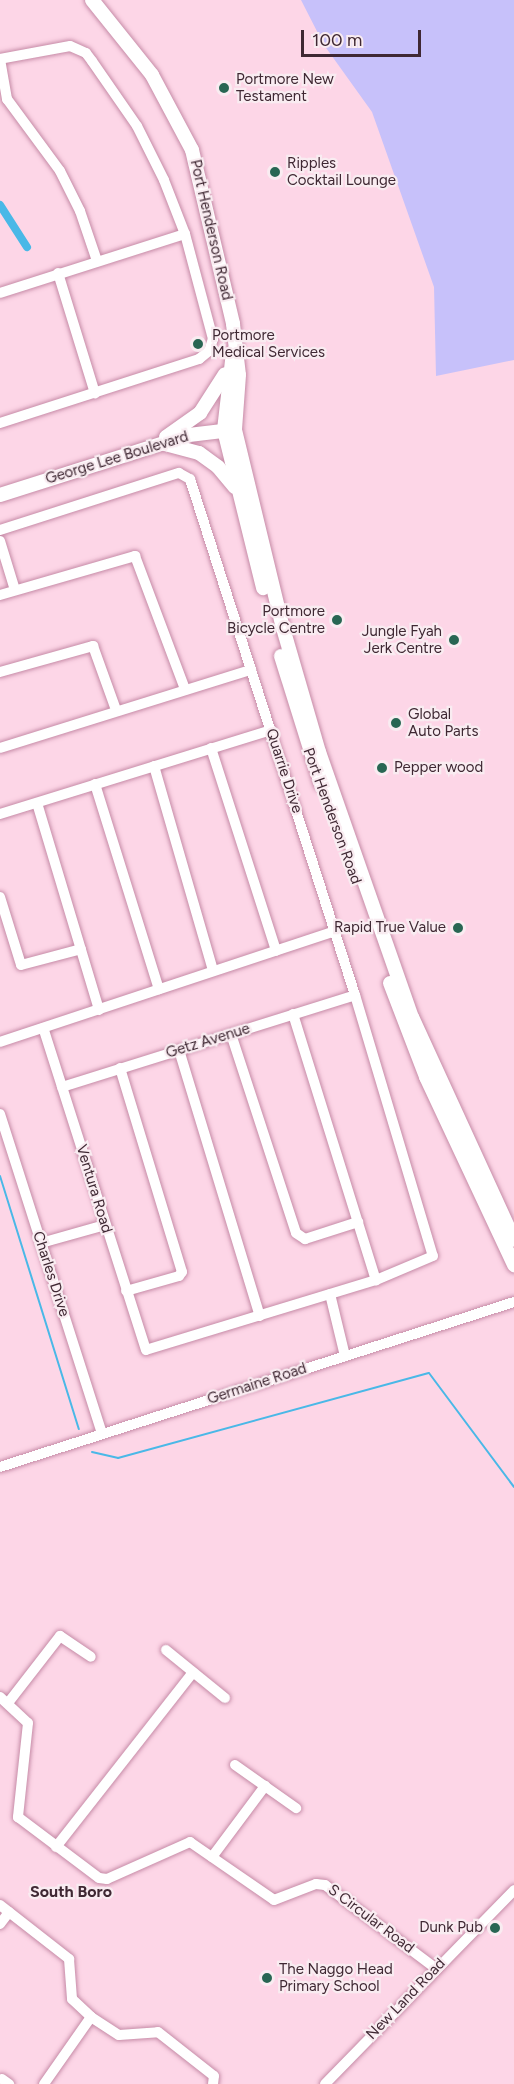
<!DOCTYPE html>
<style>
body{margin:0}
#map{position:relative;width:514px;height:2084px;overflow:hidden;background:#fdd6e7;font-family:Figtree,sans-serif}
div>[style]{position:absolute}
.green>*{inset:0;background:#c7c1fa}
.stream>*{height:2px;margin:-1px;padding:0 1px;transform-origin:1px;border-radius:1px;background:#4ab8e7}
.canal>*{height:8px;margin:-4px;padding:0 4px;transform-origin:4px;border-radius:4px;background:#4ab8e7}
.roads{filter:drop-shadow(0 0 2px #c68ba7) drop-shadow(0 0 2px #c68ba7)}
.minor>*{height:10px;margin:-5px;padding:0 5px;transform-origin:5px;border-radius:5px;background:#fff}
.major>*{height:14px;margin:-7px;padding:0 7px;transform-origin:7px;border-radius:7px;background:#fff}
.dots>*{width:16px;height:16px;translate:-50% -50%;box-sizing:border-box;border:3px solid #f9ecf1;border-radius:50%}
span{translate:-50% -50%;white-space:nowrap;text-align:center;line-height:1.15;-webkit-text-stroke:4.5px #f9ecf1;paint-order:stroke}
.poi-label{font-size:15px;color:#3f2833}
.left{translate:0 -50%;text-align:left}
.right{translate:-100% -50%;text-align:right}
.street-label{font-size:15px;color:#3f2833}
.neighbourhood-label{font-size:16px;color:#3f2833;font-weight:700}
.scale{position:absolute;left:301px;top:30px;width:120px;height:27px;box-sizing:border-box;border:3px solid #3f2833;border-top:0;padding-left:8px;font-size:18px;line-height:21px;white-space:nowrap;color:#3f2833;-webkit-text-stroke:4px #f9ecf1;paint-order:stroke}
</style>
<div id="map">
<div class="green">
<i style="clip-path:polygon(301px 0,514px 0,514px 360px,436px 376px,434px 287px,372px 112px,324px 45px)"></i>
</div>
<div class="stream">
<i style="left:0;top:1176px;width:265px;rotate:72.7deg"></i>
<i style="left:92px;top:1452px;width:27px;rotate:13deg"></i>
<i style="left:118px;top:1458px;width:322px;rotate:-15.3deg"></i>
<i style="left:429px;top:1373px;width:142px;rotate:53.3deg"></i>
</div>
<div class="canal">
<i style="left:0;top:205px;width:50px;rotate:57.3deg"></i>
</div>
<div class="roads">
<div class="minor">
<i style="left:0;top:59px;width:41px;rotate:80.1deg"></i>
<i style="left:7px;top:99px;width:89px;rotate:53.6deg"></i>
<i style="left:60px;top:171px;width:45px;rotate:63.4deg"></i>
<i style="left:80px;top:211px;width:53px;rotate:71.2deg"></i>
<i style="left:58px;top:273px;width:126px;rotate:72.9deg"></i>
<i style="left:0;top:293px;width:194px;rotate:-17.7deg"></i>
<i style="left:0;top:423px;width:209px;rotate:-17.8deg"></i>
<i style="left:199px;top:359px;width:13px;rotate:-39deg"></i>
<i style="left:209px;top:351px;width:13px;rotate:-72deg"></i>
<i style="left:213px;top:339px;width:109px;rotate:-104.9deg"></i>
<i style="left:185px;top:234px;width:58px;rotate:-111.3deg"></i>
<i style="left:164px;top:180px;width:60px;rotate:-116.6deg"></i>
<i style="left:137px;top:126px;width:79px;rotate:-124.7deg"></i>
<i style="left:92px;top:61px;width:10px;rotate:-127deg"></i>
<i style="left:86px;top:53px;width:17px;rotate:-156deg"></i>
<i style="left:70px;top:46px;width:71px;rotate:169.5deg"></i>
<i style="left:0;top:530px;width:188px;rotate:-17.7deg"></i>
<i style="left:179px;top:473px;width:13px;rotate:29deg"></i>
<i style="left:190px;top:479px;width:542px;rotate:72.27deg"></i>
<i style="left:355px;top:995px;width:272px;rotate:73.4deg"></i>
<i style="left:433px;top:1256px;width:62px;rotate:157.2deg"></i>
<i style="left:376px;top:1280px;width:240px;rotate:163.1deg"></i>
<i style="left:146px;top:1350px;width:338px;rotate:-107.7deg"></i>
<i style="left:0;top:541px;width:51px;rotate:73deg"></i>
<i style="left:0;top:595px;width:141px;rotate:-16.1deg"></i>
<i style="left:135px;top:556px;width:142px;rotate:69.4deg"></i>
<i style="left:0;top:672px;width:97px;rotate:-15.6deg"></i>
<i style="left:93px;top:646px;width:68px;rotate:70.2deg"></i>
<i style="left:0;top:748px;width:263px;rotate:-17.3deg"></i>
<i style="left:211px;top:748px;width:213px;rotate:72.2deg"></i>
<i style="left:154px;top:766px;width:213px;rotate:73.9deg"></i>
<i style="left:95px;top:784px;width:215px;rotate:72.7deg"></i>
<i style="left:37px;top:803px;width:216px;rotate:73.3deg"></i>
<i style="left:0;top:814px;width:284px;rotate:-17.2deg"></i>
<i style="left:0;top:897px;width:71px;rotate:72.8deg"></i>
<i style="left:21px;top:965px;width:62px;rotate:-14.9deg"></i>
<i style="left:293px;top:1014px;width:279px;rotate:72.7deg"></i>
<i style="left:231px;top:1034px;width:209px;rotate:71.9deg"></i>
<i style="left:296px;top:1233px;width:11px;rotate:34deg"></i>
<i style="left:305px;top:1239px;width:56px;rotate:-17.8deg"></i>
<i style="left:0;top:1042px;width:353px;rotate:-18.3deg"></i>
<i style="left:179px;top:1050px;width:278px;rotate:73.1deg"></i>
<i style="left:120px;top:1068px;width:213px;rotate:73.1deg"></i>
<i style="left:182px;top:1272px;width:5px;rotate:127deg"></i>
<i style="left:179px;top:1276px;width:55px;rotate:164.2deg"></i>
<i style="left:62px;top:1087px;width:307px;rotate:-17.4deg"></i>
<i style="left:0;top:1114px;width:336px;rotate:72.3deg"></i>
<i style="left:41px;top:1243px;width:66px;rotate:-15.7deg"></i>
<i style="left:330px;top:1294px;width:64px;rotate:76.4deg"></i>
<i style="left:0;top:1467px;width:540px;rotate:-17.8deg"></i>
<i style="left:166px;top:1650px;width:76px;rotate:39.1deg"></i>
<i style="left:0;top:1697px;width:38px;rotate:43deg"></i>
<i style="left:28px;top:1723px;width:95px;rotate:96.1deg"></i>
<i style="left:18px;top:1817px;width:101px;rotate:37deg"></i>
<i style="left:99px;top:1878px;width:8px;rotate:7deg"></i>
<i style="left:107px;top:1879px;width:91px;rotate:-24deg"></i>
<i style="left:190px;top:1842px;width:102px;rotate:34.6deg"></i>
<i style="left:274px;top:1900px;width:45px;rotate:-20.9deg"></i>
<i style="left:316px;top:1884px;width:9px;rotate:6deg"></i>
<i style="left:325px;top:1885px;width:138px;rotate:37deg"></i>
<i style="left:8px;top:1703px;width:85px;rotate:-52.2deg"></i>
<i style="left:60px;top:1636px;width:37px;rotate:34deg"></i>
<i style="left:235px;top:1765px;width:75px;rotate:35.2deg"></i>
<i style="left:56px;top:1847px;width:222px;rotate:-51.9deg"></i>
<i style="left:212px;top:1857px;width:89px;rotate:-53.3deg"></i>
<i style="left:0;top:1905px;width:88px;rotate:38deg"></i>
<i style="left:69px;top:1959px;width:40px;rotate:85.7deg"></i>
<i style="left:72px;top:1999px;width:26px;rotate:43deg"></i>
<i style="left:91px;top:2017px;width:33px;rotate:33deg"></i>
<i style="left:119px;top:2035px;width:39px;rotate:-4deg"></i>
<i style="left:158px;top:2032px;width:71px;rotate:38.2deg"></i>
<i style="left:214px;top:2076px;width:8px;rotate:97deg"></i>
<i style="left:0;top:1924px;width:15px;rotate:-53deg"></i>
<i style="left:2px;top:2079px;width:9px;rotate:36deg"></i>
<i style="left:44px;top:2084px;width:82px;rotate:-55deg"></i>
<i style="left:325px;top:2084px;width:271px;rotate:-45.7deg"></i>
</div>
<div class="major">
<i style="left:92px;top:0;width:96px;rotate:51.3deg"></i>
<i style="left:152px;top:75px;width:85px;rotate:61.9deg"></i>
<i style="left:192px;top:150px;width:179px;rotate:76.7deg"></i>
<i style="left:233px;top:324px;width:51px;rotate:83.3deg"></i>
<i style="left:239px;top:375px;width:55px;rotate:94.2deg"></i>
<i style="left:235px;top:430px;width:204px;rotate:76.4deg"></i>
<i style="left:283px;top:628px;width:129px;rotate:73.8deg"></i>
<i style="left:319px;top:752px;width:281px;rotate:70.7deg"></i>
<i style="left:412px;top:1017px;width:245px;rotate:65.4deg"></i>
<i style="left:233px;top:352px;width:79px;rotate:96.6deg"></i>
<i style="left:224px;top:430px;width:163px;rotate:76.1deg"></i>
<i style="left:166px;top:437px;width:42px;rotate:-35.2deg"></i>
<i style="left:200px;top:413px;width:46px;rotate:-57.3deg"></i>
<i style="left:165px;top:444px;width:35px;rotate:15deg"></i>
<i style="left:199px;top:453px;width:24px;rotate:36deg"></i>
<i style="left:218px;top:467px;width:26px;rotate:50deg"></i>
<i style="left:0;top:495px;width:198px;rotate:-17.6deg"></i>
<i style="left:189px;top:435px;width:42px;rotate:-6.8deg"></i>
<i style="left:281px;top:656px;width:134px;rotate:72.6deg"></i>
<i style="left:390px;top:983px;width:101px;rotate:69deg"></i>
<i style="left:426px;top:1077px;width:208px;rotate:64.9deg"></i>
</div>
</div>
<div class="dots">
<i style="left:224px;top:88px;background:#286653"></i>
<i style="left:275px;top:172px;background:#286653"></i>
<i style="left:198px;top:344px;background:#286653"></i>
<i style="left:337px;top:620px;background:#286653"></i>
<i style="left:454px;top:640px;background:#286653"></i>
<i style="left:396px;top:723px;background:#286653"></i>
<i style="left:382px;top:768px;background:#286653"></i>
<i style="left:458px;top:928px;background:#286653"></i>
<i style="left:495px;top:1928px;background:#286653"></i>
<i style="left:267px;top:1978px;background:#286653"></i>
</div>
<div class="poi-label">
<span class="left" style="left:236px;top:88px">Portmore New<br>Testament</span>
<span class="left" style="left:287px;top:172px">Ripples<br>Cocktail Lounge</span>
<span class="left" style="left:212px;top:344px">Portmore<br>Medical Services</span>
<span class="right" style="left:325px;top:620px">Portmore<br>Bicycle Centre</span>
<span class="right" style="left:442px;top:640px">Jungle Fyah<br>Jerk Centre</span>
<span class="left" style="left:408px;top:723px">Global<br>Auto Parts</span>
<span class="left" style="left:394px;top:768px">Pepper wood</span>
<span class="right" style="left:446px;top:928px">Rapid True Value</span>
<span class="right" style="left:483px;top:1928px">Dunk Pub</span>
<span class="left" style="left:279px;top:1978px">The Naggo Head<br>Primary School</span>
</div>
<div class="street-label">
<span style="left:211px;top:230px;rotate:77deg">Port Henderson Road</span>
<span style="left:117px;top:458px;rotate:-17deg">George Lee Boulevard</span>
<span style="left:284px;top:771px;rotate:72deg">Quarrie Drive</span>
<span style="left:332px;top:816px;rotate:70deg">Port Henderson Road</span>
<span style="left:208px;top:1041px;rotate:-17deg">Getz Avenue</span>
<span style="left:94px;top:1189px;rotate:73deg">Ventura Road</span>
<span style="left:51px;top:1274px;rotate:72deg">Charles Drive</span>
<span style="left:257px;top:1384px;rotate:-18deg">Germaine Road</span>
<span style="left:371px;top:1919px;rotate:37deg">S Circular Road</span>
<span style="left:406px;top:1999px;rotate:-46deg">New Land Road</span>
</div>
<div class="neighbourhood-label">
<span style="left:71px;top:1892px">South Boro</span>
</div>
<div class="scale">100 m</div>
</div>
